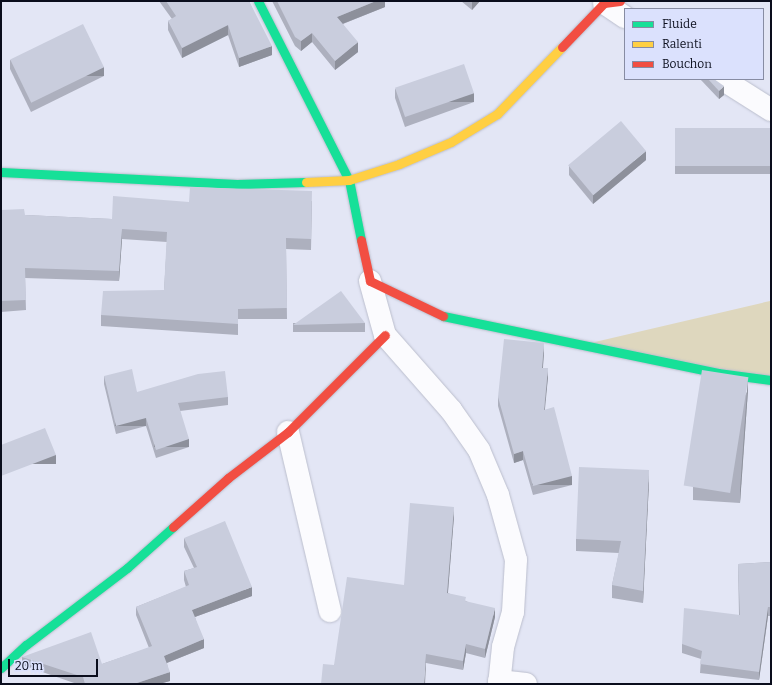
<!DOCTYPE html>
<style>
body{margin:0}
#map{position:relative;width:772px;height:685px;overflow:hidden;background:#e3e6f5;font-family:Bitter,serif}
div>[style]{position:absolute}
.green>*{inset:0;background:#ded7be}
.roads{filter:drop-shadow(0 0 1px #bbbecd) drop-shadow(0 0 1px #bbbecd)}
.street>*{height:22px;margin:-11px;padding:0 11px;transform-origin:11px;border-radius:11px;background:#fbfbfe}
.fast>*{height:9px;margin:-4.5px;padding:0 4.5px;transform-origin:4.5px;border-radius:4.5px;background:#16e098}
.slow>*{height:9px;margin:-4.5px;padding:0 4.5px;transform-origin:4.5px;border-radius:4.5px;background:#ffcf43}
.jam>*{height:9px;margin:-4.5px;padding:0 4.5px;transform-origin:4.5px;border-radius:4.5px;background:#f24e42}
.wall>*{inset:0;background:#adb0be;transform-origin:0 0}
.shaded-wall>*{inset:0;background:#8d909b;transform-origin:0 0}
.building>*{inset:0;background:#c9cddd;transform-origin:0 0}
span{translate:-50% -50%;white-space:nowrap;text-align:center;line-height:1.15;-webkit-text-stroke:4px #dbe1fd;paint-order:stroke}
.frame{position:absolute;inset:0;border:2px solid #0a0d1c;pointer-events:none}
.legend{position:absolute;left:624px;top:8px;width:140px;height:72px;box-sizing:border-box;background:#dbe1fd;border:1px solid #878ca3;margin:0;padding:5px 7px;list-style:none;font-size:12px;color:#0a0d1c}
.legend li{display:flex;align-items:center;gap:8px;height:20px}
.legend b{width:20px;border:1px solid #878ca3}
.scale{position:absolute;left:8px;top:659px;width:90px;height:18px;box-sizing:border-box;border:2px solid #0a0d1c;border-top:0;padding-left:5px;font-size:12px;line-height:14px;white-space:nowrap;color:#0a0d1c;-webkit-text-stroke:3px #dbe1fd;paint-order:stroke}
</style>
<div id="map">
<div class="green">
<i style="clip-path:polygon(771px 300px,771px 380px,582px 345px,770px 301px)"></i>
</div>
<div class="roads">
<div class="street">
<i style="left:604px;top:3px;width:25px;rotate:34deg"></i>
<i style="left:722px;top:79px;width:58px;rotate:32.3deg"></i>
<i style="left:370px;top:281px;width:56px;rotate:74.5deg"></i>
<i style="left:385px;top:335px;width:100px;rotate:48.7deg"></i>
<i style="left:451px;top:410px;width:49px;rotate:55deg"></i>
<i style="left:479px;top:450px;width:49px;rotate:67.1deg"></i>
<i style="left:498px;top:495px;width:67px;rotate:74.5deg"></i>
<i style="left:516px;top:560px;width:52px;rotate:93.3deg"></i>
<i style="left:513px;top:612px;width:36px;rotate:106deg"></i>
<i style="left:503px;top:647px;width:37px;rotate:96deg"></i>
<i style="left:288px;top:432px;width:184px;rotate:76.8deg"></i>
<i style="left:499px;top:681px;width:27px;rotate:6deg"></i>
</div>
<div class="fast">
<i style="left:258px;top:1px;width:201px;rotate:63.1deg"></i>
<i style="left:349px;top:180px;width:61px;rotate:78.7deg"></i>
<i style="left:1px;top:172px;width:236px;rotate:2.9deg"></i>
<i style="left:237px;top:184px;width:69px;rotate:-1.7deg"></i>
<i style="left:443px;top:316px;width:281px;rotate:11.7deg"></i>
<i style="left:718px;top:373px;width:53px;rotate:7.5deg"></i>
<i style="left:1px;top:668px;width:34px;rotate:-43deg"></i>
<i style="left:26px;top:645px;width:127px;rotate:-37.3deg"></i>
<i style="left:127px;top:568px;width:62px;rotate:-41.7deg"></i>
</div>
<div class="slow">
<i style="left:306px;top:182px;width:43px;rotate:-2.7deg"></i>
<i style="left:349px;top:180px;width:52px;rotate:-17.7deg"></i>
<i style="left:399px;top:164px;width:56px;rotate:-22.9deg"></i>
<i style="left:451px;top:142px;width:54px;rotate:-31.3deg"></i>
<i style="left:497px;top:114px;width:93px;rotate:-45.9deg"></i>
</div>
<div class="jam">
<i style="left:562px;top:47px;width:61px;rotate:-46.3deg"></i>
<i style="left:604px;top:3px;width:16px;rotate:-7deg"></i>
<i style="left:361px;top:240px;width:42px;rotate:77.6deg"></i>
<i style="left:370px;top:281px;width:81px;rotate:25.6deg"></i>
<i style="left:173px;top:527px;width:74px;rotate:-41.7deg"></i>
<i style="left:228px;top:478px;width:76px;rotate:-37.5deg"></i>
<i style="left:288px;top:432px;width:137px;rotate:-45deg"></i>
</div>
</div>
<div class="wall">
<i style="clip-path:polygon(159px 1px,249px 1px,272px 55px,239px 67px,228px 35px,182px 58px,168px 30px,168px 21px,172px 19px)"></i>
<i style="clip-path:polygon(272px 1px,385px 1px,385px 7px,343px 24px,358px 52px,335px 70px,312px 42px,301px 51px,295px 46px)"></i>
<i style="clip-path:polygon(461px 1px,480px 1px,472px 10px)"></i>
<i style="clip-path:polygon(10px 60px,104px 76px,31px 112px,10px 69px)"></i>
<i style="clip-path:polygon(700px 79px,714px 79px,724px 95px,719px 99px)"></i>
<i style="clip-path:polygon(395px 89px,474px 102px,405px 127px,395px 98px)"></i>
<i style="left:771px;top:128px;width:46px;height:96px;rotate:90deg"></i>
<i style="clip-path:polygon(646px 160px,593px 204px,569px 175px,569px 166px)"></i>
<i style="clip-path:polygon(312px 201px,311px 250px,286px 249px,287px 319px,238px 319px,238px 335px,101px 326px,101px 315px,164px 290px,167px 242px,122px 239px,119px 281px,25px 278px,26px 310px,1px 312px,1px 210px,25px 215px,112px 219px,189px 202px)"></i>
<i style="left:365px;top:323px;width:9px;height:72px;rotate:90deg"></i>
<i style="clip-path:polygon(544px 352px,543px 368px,548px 377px,544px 410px,572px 485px,533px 495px,523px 460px,514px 463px,498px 406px,498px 397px)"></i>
<i style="clip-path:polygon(104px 376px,137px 392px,228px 397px,228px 405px,180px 411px,189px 447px,156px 458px,146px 426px,116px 434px,104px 384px)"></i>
<i style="clip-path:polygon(748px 390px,740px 503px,693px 500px,693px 487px)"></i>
<i style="clip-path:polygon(649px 482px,643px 603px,612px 598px,612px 585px,619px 553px,576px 551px,576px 539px)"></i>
<i style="clip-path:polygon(454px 516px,448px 593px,466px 601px,495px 617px,485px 658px,466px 653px,463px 670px,426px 663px,334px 665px,404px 585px)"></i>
<i style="clip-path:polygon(184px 538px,252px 596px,195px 617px,204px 648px,167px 663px,170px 681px,159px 684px,77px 684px,22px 665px,22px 657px,102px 664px,149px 648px,136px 615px,136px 607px,186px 587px,184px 580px,184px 571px,194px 568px,184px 547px)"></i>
<i style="clip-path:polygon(771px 562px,771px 616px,768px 616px,759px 680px,700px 673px,701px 659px,682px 653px,682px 644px,739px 615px,738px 564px)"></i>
</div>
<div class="shaded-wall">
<i style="clip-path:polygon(376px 1px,385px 1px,385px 7px,337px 26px,337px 17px)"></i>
<i style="clip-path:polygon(472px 1px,480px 1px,472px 10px)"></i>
<i style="clip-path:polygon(228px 25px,228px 35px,182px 58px,182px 48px)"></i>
<i style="clip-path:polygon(312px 33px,312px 42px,301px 51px,301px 41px)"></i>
<i style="clip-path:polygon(358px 42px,358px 52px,335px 70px,335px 61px)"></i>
<i style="clip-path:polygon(272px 46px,272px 55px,239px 67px,239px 58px)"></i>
<i style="left:104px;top:67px;width:9px;height:81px;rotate:90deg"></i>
<i style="clip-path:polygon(724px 86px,724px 95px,719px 99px,719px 91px)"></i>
<i style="left:474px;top:93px;width:9px;height:73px;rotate:90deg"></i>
<i style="clip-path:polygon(646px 151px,646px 160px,593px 204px,593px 195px)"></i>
<i style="clip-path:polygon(122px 229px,122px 239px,119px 281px,119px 271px)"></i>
<i style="clip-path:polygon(544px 343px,544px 352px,542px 377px,542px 368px)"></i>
<i style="clip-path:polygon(548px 368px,548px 377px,544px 419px,544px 410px)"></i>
<i style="clip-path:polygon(748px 377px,748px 390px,740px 503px,740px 490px)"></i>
<i style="left:146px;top:418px;width:8px;height:31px;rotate:90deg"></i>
<i style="left:189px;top:439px;width:8px;height:35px;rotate:90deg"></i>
<i style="clip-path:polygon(523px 451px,523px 460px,514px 463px,514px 454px)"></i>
<i style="left:56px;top:455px;width:9px;height:59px;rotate:90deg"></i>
<i style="clip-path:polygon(649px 470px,649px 482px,643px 603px,643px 591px)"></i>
<i style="left:572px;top:476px;width:9px;height:40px;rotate:90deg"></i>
<i style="clip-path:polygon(454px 507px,454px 516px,447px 603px,447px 593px)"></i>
<i style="clip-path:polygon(252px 587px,252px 596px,192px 618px,192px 610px)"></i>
<i style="clip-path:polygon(768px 607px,768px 616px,759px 680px,759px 672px)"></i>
<i style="clip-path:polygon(495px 608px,495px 617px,485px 658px,485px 649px)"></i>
<i style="clip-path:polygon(204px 639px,204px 648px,164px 664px,164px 656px)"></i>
<i style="clip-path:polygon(466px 644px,466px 653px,463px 670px,463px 661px)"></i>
<i style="clip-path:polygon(426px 654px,426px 663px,425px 684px,424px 684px)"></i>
<i style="clip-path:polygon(170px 672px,170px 681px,159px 684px,134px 684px)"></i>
</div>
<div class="building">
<i style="clip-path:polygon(166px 1px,249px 1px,272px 46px,239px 58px,228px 25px,182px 48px,168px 21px,176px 16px)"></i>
<i style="clip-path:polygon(277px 1px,376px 1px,337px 17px,358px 42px,335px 61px,312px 33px,301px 41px,295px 37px)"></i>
<i style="left:83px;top:24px;width:48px;height:81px;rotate:64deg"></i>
<i style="left:464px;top:64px;width:31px;height:73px;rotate:71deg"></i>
<i style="clip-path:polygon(708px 79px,714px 79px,724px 86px,719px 91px)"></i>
<i style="left:621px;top:121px;width:39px;height:69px;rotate:50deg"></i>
<i style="left:771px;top:128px;width:38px;height:96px;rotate:90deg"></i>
<i style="clip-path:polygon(190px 187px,312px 191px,311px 239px,286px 238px,287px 308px,238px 309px,238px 324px,101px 315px,103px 291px,164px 290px,167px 232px,122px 229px,119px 271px,25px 268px,26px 300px,1px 301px,1px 210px,24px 209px,25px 215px,112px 219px,113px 196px,189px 202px)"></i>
<i style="clip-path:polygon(341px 291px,365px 323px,293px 325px)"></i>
<i style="clip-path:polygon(504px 339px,544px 343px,542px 368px,548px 368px,544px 410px,554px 407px,572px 476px,533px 486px,523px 451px,514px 454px,498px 397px)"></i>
<i style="clip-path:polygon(132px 369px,137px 392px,198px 374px,225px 371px,228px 397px,178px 403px,189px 439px,156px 450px,146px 418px,116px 426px,104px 376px)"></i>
<i style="left:702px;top:370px;width:47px;height:117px;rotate:9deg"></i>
<i style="clip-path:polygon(45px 428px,56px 455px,1px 476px,1px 445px)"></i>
<i style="clip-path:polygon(579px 467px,649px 470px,643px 591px,612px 585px,621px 541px,576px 539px)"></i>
<i style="clip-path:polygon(410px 503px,454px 507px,447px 593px,466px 597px,465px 601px,495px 608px,485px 649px,466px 644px,463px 661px,426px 654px,424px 684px,321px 684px,323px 664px,334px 665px,347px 577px,404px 585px)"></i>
<i style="clip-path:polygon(225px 521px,252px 587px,192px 610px,204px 639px,164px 656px,170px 672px,134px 684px,85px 684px,83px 677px,22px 657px,91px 632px,102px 664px,152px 646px,136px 607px,189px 585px,184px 571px,197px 567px,184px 538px)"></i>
<i style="clip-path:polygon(771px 562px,771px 607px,768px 607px,759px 672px,700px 664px,702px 651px,682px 644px,684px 608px,740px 615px,738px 564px)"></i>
</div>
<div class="frame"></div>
<ul class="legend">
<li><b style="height:5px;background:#16e098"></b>Fluide</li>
<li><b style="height:5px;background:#ffcf43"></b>Ralenti</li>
<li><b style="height:5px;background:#f24e42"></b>Bouchon</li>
</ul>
<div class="scale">20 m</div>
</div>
